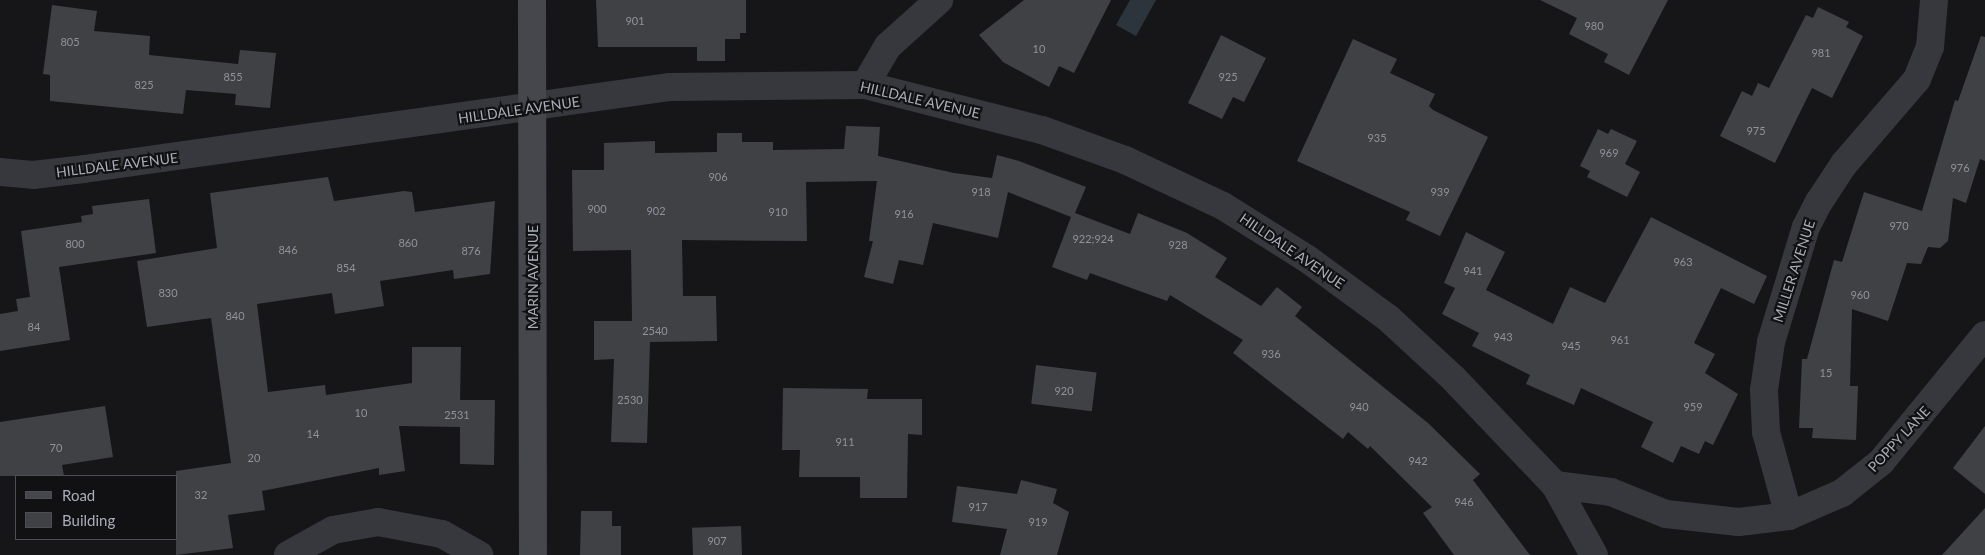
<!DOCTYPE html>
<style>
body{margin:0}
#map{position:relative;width:1985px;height:555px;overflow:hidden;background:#161618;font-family:Lato,sans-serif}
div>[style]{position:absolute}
.water>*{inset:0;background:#2c353c}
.building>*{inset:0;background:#404145;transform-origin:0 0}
.street>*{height:28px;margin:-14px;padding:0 14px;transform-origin:14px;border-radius:14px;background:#37383d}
.secondary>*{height:28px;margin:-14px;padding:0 14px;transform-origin:14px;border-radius:14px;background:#45474d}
span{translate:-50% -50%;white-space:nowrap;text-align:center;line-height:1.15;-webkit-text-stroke:4.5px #111113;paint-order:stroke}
.number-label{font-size:11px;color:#8e929b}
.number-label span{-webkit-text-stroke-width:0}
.street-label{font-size:14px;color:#a8adb8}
.legend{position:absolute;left:15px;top:475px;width:162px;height:65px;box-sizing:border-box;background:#111113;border:1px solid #4d4f55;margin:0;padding:6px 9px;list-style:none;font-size:15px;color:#a8adb8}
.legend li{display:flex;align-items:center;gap:10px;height:25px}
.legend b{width:25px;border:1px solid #4d4f55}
</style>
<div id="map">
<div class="water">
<i style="clip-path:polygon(1130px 0,1156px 0,1136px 36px,1116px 25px)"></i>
</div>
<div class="building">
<i style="clip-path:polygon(596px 0,746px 0,746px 33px,740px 33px,740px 39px,725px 39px,725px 61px,697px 61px,697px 47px,598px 47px)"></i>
<i style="clip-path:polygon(1024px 0,1111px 0,1074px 73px,1059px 66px,1049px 87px,1003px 62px,979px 35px)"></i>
<i style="clip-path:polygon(1540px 0,1668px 0,1629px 75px,1604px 62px,1608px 54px,1569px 34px,1577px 18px)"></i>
<i style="clip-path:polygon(52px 5px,97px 11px,94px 31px,150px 36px,149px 55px,238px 64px,240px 50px,276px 53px,270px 108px,235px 105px,236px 94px,186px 90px,183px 114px,50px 101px,50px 75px,43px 74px)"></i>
<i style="clip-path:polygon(1818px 7px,1849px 22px,1846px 27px,1863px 36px,1832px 98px,1812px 88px,1775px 163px,1720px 136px,1742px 91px,1752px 96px,1758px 83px,1769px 88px,1806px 15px,1813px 18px)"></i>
<i style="clip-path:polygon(1221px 35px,1266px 58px,1244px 102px,1233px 97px,1222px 119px,1188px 103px)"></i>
<i style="clip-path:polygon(1981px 36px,1985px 37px,1985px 161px,1980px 159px,1966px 203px,1953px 198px,1948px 241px,1940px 248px,1928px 247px,1921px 264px,1907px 263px,1888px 321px,1852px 309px,1850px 386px,1858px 386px,1856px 440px,1812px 438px,1813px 428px,1799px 428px,1802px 359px,1807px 359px,1834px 260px,1842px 262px,1864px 192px,1922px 211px,1955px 100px,1958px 101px)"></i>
<i style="clip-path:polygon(1353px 39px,1397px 59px,1390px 73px,1435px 94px,1429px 106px,1433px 110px,1488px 137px,1440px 236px,1406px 220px,1410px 212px,1297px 161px)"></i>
<i style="clip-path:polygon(846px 126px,880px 127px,878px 156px,954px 173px,992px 178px,997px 155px,1019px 161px,1086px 187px,1075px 213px,1130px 234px,1138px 213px,1187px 233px,1227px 258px,1215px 277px,1261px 306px,1277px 287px,1302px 307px,1295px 316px,1428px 423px,1480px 474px,1473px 480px,1530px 555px,1454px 555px,1423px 513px,1432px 507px,1370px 446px,1368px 449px,1348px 432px,1343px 439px,1233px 353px,1243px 340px,1170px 295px,1167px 301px,1090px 273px,1087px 280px,1052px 267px,1071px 217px,1008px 192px,998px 238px,933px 223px,923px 265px,899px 260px,893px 284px,864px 277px,873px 241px,869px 241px,877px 181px,806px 182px,807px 241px,682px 240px,683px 296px,716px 296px,717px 341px,650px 342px,647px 443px,611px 442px,614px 359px,594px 360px,594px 321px,632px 321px,631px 250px,573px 251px,572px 170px,604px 170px,604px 143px,655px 141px,655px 153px,717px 152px,717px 133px,742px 133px,742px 142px,773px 142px,773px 150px,844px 149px)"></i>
<i style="clip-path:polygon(1598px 129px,1608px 134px,1611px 129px,1637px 141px,1625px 164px,1640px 172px,1627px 197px,1587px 177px,1590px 171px,1580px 166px)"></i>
<i style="clip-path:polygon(328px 177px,334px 201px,404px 191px,412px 192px,415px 212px,495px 201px,490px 274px,454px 279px,453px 270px,380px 281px,384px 306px,335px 314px,332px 293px,257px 304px,268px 392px,325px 385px,326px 395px,412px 383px,412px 347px,461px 347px,460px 400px,495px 400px,494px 465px,460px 464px,460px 427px,399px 426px,405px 471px,379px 475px,379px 468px,262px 491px,265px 510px,228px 515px,233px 548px,176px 555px,176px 471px,231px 463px,211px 318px,147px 327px,137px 261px,217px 248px,210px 193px)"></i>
<i style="clip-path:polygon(149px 199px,156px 253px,59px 267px,70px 340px,0 351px,0 314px,18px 311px,16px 299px,30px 297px,21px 231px,82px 222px,81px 216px,93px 214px,92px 206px)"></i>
<i style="clip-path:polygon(1651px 217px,1767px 276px,1754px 304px,1721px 288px,1694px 343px,1715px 354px,1705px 373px,1738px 394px,1713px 445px,1705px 441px,1699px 454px,1681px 446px,1673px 463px,1641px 447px,1653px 422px,1581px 388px,1574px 405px,1526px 384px,1530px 375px,1472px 346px,1479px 333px,1442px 314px,1455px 288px,1444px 283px,1466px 232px,1505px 252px,1486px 290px,1553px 324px,1570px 287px,1605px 303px)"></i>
<i style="left:1036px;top:365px;width:61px;height:39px;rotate:7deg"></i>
<i style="clip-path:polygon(783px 388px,868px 389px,867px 399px,922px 399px,922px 435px,908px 434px,907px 498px,860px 498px,860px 477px,799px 477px,800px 450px,782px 450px)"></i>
<i style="clip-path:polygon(105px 406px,113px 457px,62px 465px,64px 476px,0 476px,0 422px)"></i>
<i style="clip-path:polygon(1985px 426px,1985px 494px,1953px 468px)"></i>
<i style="clip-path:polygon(1021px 480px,1057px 489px,1053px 503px,1069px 512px,1057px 555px,1000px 555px,1007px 529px,952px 522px,957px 486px,1017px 494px)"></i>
<i style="clip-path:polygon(1985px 508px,1985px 555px,1942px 555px)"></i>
<i style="clip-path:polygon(581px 511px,612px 511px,612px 526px,621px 526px,621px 555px,580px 555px)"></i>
<i style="left:741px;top:526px;width:29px;height:49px;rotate:88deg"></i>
</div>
<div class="street">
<i style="left:865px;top:85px;width:45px;rotate:-59.5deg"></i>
<i style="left:888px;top:46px;width:69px;rotate:-42deg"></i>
<i style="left:0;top:172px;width:33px;rotate:5deg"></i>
<i style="left:33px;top:175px;width:51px;rotate:-6.7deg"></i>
<i style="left:84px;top:169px;width:592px;rotate:-7.97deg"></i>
<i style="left:670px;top:87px;width:195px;rotate:-0.6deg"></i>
<i style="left:865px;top:85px;width:183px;rotate:14.3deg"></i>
<i style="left:1042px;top:130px;width:88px;rotate:19.9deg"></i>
<i style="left:1125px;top:160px;width:108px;rotate:25.1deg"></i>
<i style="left:1223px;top:206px;width:98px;rotate:32.1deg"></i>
<i style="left:1306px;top:258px;width:102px;rotate:36.2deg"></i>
<i style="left:1388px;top:318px;width:90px;rotate:42.7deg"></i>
<i style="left:1454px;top:379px;width:146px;rotate:46.4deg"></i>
<i style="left:1555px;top:485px;width:80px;rotate:60.9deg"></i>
<i style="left:1555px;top:485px;width:56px;rotate:7.1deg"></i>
<i style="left:1611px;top:492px;width:59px;rotate:21.8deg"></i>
<i style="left:1666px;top:514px;width:73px;rotate:6.3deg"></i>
<i style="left:1739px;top:522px;width:50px;rotate:-6.8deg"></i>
<i style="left:1789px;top:516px;width:58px;rotate:-23.5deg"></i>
<i style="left:1842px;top:493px;width:50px;rotate:-38.5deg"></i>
<i style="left:1881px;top:462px;width:164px;rotate:-50.7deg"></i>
<i style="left:1789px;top:516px;width:87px;rotate:-105.3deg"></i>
<i style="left:1766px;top:432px;width:42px;rotate:-92.7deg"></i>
<i style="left:1764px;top:390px;width:49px;rotate:-81.7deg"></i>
<i style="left:1771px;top:342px;width:120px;rotate:-73.1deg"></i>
<i style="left:1806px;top:227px;width:28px;rotate:-63deg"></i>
<i style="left:1819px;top:202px;width:45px;rotate:-56.7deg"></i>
<i style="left:1844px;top:164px;width:112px;rotate:-49.3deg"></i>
<i style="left:1917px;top:79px;width:35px;rotate:-68deg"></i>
<i style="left:1930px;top:47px;width:47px;rotate:-85.1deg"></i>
<i style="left:288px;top:555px;width:51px;rotate:-29.1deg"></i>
<i style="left:333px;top:530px;width:46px;rotate:-10.1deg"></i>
<i style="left:378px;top:522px;width:65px;rotate:10.6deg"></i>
<i style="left:442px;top:534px;width:43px;rotate:29.6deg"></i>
</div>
<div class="secondary">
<i style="left:532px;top:0;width:555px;rotate:89.9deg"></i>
</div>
<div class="number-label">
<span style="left:635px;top:21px">901</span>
<span style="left:1594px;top:26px">980</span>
<span style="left:70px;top:42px">805</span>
<span style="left:1039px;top:49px">10</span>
<span style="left:1821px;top:53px">981</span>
<span style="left:233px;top:77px">855</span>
<span style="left:1228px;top:77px">925</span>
<span style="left:144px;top:85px">825</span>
<span style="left:1756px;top:131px">975</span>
<span style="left:1377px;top:138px">935</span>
<span style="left:1609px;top:153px">969</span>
<span style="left:1960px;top:168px">976</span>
<span style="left:718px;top:177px">906</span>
<span style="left:981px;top:192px">918</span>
<span style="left:1440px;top:192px">939</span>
<span style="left:597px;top:209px">900</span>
<span style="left:656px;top:211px">902</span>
<span style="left:778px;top:212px">910</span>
<span style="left:904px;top:214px">916</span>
<span style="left:1899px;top:226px">970</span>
<span style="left:1093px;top:239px">922;924</span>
<span style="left:408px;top:243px">860</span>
<span style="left:75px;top:244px">800</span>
<span style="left:1178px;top:245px">928</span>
<span style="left:288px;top:250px">846</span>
<span style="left:471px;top:251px">876</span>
<span style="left:1683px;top:262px">963</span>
<span style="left:346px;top:268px">854</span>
<span style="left:1473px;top:271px">941</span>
<span style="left:168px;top:293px">830</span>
<span style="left:1860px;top:295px">960</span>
<span style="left:235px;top:316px">840</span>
<span style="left:34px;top:327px">84</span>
<span style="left:655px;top:331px">2540</span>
<span style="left:1503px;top:337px">943</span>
<span style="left:1620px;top:340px">961</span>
<span style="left:1571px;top:346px">945</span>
<span style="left:1271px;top:354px">936</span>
<span style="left:1826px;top:373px">15</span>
<span style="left:1064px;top:391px">920</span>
<span style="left:630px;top:400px">2530</span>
<span style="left:1359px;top:407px">940</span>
<span style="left:1693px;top:407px">959</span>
<span style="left:361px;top:413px">10</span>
<span style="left:457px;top:415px">2531</span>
<span style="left:313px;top:434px">14</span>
<span style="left:845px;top:442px">911</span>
<span style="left:56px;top:448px">70</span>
<span style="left:254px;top:458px">20</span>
<span style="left:1418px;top:461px">942</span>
<span style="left:201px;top:495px">32</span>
<span style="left:1464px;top:502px">946</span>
<span style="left:978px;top:507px">917</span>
<span style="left:1038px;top:522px">919</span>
<span style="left:717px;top:541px">907</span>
</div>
<div class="street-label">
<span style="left:920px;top:100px;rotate:13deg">HILLDALE AVENUE</span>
<span style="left:519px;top:110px;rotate:-8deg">HILLDALE AVENUE</span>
<span style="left:117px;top:165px;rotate:-7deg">HILLDALE AVENUE</span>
<span style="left:1292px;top:251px;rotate:34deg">HILLDALE AVENUE</span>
<span style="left:1794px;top:271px;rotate:-72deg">MILLER AVENUE</span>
<span style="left:533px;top:277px;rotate:-90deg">MARIN AVENUE</span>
<span style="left:1899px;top:439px;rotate:-47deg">POPPY LANE</span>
</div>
<ul class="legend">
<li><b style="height:6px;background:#45474d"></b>Road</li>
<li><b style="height:14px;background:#404145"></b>Building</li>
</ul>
</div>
